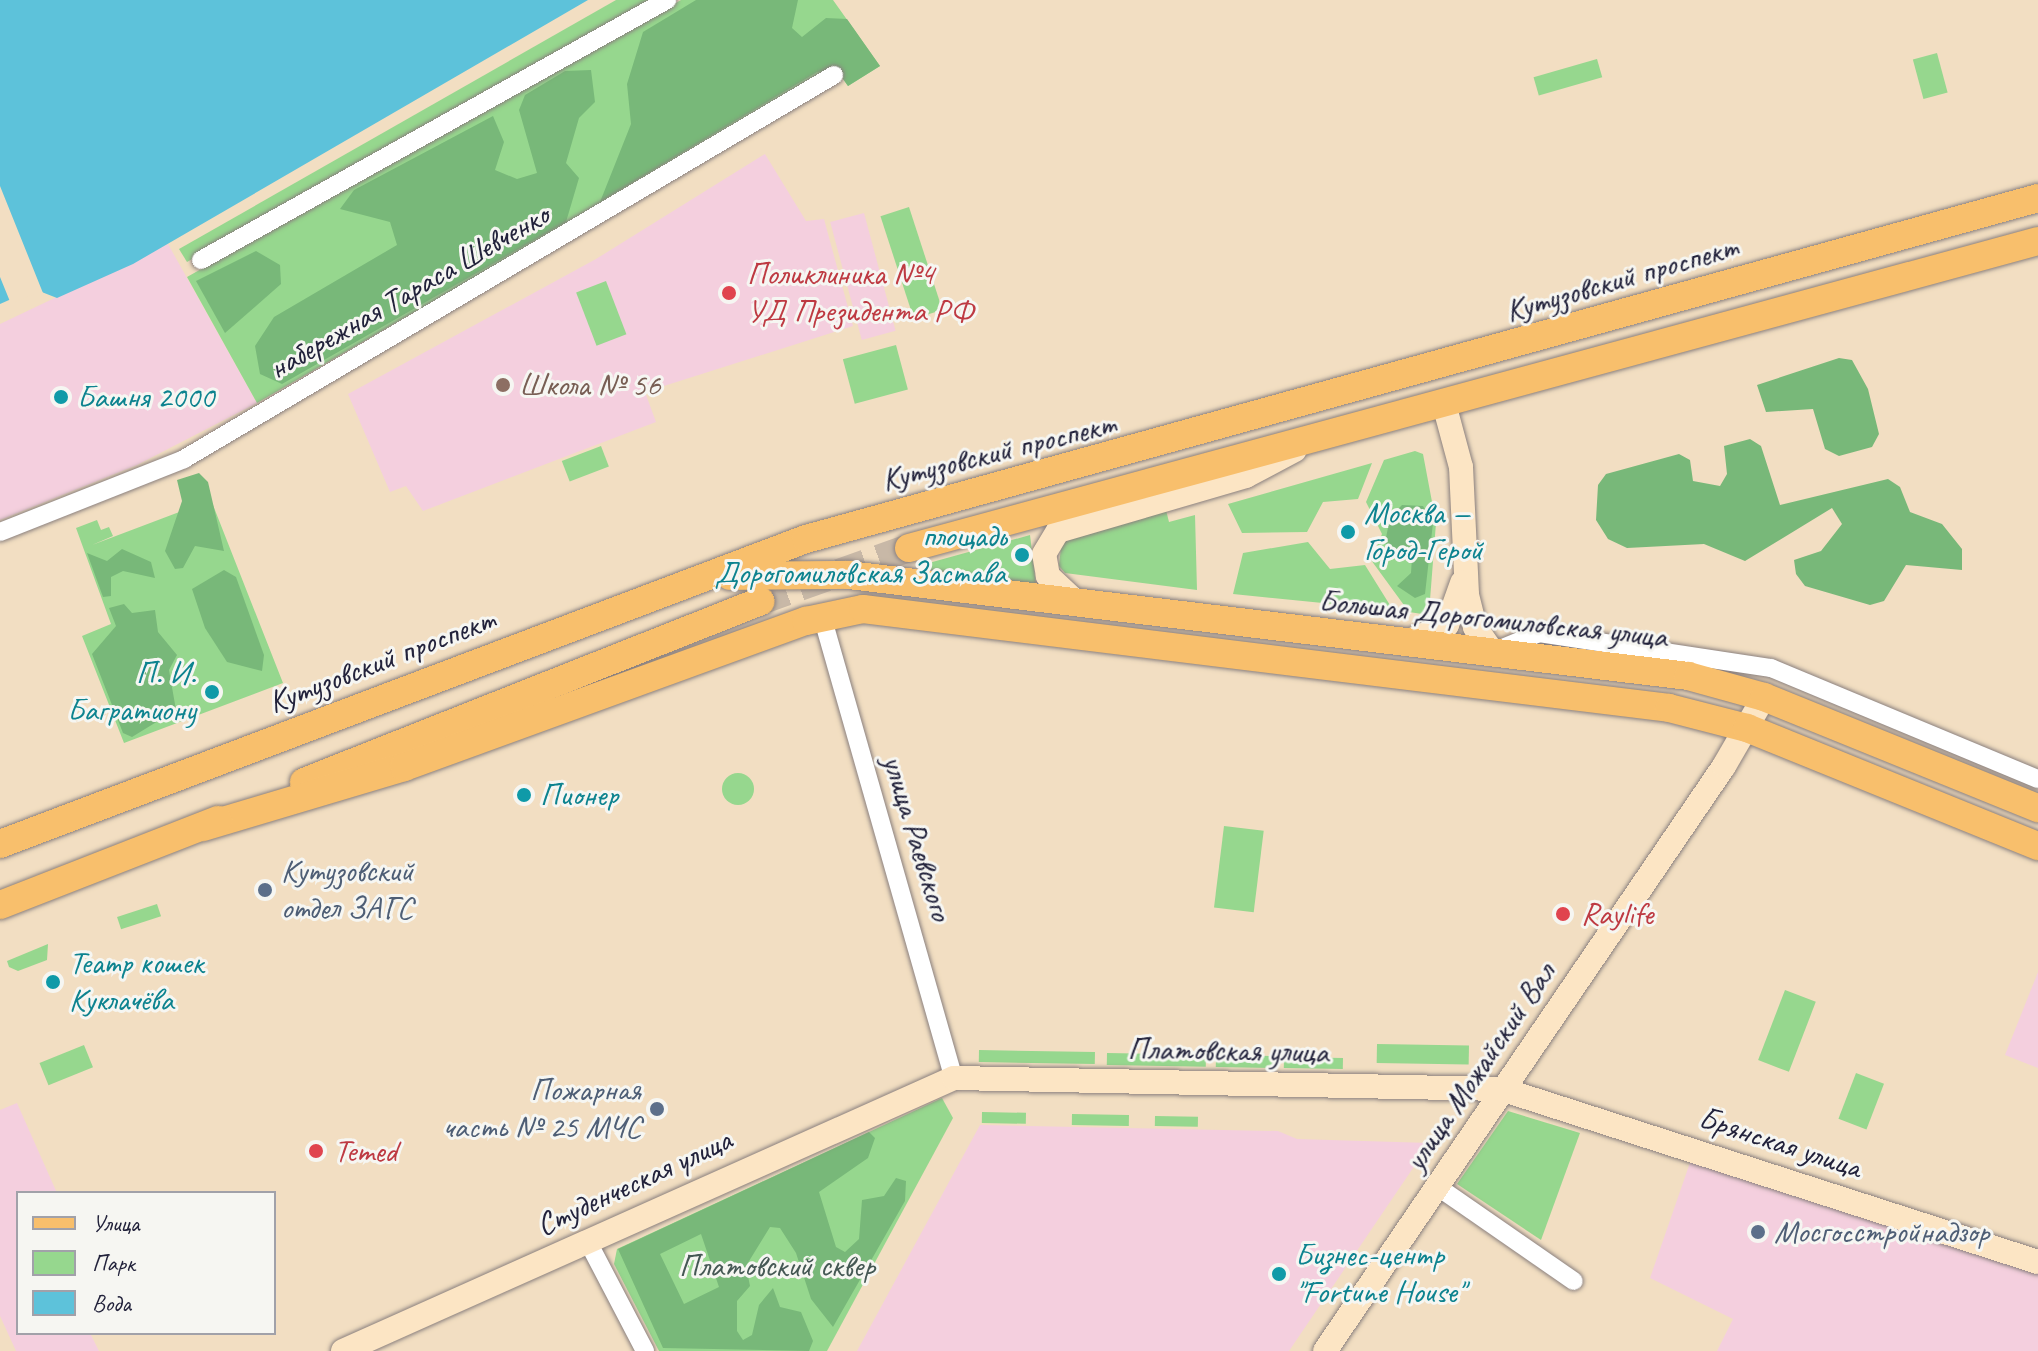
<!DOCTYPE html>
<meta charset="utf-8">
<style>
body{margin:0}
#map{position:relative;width:2038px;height:1351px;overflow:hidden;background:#f2dec2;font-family:Caveat,sans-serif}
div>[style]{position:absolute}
.built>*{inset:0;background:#f4cfde;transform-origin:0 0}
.green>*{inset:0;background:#96d78e;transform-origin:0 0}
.round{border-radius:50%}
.forest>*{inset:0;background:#78b879}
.water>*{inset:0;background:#5dc2da}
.pier>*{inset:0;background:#f2dec2}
.primary-tunnel>*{height:28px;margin-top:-14px;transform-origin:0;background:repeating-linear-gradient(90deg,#c8b8a7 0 28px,transparent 0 42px)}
.roads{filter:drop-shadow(0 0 2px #8a807e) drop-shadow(0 0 2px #8a807e)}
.street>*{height:18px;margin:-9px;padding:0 9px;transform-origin:9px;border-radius:9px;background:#fff}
.secondary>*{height:24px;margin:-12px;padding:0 12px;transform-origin:12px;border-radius:12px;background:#fce5c4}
.primary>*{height:28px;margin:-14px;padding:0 14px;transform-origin:14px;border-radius:14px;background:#f8bf6c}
.dots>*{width:22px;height:22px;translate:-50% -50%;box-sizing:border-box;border:4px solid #f6f6f2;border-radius:50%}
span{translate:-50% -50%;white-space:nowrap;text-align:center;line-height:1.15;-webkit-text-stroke:6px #f6f6f2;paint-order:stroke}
.health-label{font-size:32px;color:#be3a42}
.left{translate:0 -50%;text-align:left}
.street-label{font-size:32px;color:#22223b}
.education-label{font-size:32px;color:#785e54}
.culture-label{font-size:32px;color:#0d838f}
.right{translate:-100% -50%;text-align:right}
.service-label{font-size:32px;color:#4e5e75}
.park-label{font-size:32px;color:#455854}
.legend{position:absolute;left:16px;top:1191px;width:260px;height:144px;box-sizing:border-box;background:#f6f6f2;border:2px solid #a1a1a9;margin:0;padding:10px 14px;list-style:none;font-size:24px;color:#22223b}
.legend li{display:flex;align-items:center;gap:16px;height:40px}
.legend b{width:40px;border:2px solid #a1a1a9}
</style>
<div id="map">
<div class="built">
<i style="clip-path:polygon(765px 154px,806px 221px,824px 219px,853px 326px,645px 392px,656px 422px,423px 511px,406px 486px,390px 492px,348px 394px,596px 259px)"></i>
<i style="left:864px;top:213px;width:122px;height:35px;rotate:75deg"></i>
<i style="clip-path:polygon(168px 244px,257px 403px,137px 465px,0 520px,0 324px)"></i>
<i style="clip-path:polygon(2038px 972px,2038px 1068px,2005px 1055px)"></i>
<i style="clip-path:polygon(17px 1103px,57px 1193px,18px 1193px,18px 1333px,90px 1333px,99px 1351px,16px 1351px,0 1316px,0 1110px)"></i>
<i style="clip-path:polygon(980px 1125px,1278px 1131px,1297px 1139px,1430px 1143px,1289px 1351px,857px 1351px)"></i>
<i style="clip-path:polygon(1693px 1154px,2038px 1268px,2038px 1351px,1717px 1351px,1733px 1319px,1650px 1278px)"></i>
</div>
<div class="green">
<i style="clip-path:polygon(616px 0,654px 0,187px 262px,179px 249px)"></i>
<i style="clip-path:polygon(681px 0,833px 0,880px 66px,848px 86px,836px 69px,257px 403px,187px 277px)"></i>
<i style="left:1937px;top:53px;width:41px;height:25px;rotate:75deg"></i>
<i style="left:1597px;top:59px;width:19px;height:66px;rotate:74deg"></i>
<i style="left:909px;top:207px;width:108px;height:30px;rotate:72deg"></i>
<i style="left:606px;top:281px;width:57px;height:32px;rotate:69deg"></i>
<i style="left:896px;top:345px;width:46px;height:55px;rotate:75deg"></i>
<i style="left:601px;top:446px;width:22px;height:42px;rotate:69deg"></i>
<i style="clip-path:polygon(1415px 451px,1423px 454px,1436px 523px,1430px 600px,1422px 614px,1409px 612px,1371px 560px,1382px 534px,1366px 502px,1384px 460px)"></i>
<i style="clip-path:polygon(1372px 463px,1358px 499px,1323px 502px,1307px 532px,1242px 533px,1228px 504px)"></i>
<i style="clip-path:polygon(211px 500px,283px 683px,124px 743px,82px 636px,111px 624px,76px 528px,97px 520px,101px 530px,109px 527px,113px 536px,92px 545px)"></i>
<i style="clip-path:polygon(1166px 510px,1169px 522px,1195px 515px,1197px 590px,1065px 573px,1059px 566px,1062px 538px)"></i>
<i style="clip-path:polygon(1030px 535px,1036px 585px,917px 568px,918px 566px)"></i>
<i style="clip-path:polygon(1308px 542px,1330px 569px,1365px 565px,1393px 610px,1233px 594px,1243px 553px)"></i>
<i class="round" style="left:722px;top:773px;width:32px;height:32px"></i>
<i style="left:1224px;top:826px;width:40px;height:82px;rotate:7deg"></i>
<i style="left:157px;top:904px;width:13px;height:42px;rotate:72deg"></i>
<i style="clip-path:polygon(48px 944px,47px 960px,18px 971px,9px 967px,7px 961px)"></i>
<i style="left:1785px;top:990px;width:33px;height:75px;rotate:21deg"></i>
<i style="left:1377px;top:1044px;width:92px;height:19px;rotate:1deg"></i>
<i style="left:84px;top:1045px;width:24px;height:48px;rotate:68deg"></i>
<i style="left:979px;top:1050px;width:116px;height:12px;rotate:1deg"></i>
<i style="left:1107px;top:1053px;width:99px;height:12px;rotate:1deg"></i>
<i style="left:1216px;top:1055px;width:58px;height:12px;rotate:1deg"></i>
<i style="left:1284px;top:1057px;width:59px;height:11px;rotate:1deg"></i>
<i style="left:1856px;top:1073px;width:30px;height:49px;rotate:21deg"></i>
<i style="clip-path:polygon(942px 1098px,953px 1118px,827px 1351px,659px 1351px,614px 1264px,617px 1249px)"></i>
<i style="clip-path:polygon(1508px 1111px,1580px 1133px,1541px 1240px,1457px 1184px)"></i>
<i style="left:982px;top:1112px;width:44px;height:11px;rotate:1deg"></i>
<i style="left:1072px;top:1114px;width:57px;height:11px;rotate:1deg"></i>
<i style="left:1155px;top:1116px;width:43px;height:10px;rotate:1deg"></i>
</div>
<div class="forest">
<i style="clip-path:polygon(696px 0,798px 0,792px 28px,802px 37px,826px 18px,847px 19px,880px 66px,848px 86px,836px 69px,817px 72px,600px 202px,631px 124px,627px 84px,643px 32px)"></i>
<i style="clip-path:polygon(591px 70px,595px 102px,579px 118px,566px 163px,579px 178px,566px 222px,282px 384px,260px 374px,255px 346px,274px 317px,397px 245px,390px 222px,340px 209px,354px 190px,493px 116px,504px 142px,495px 170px,517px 179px,537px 173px,519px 110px,525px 95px,565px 71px)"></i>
<i style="clip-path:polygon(256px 251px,280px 265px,281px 284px,225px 333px,196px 281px)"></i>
<i style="clip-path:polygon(1839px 358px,1852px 360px,1868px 389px,1879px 434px,1872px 447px,1839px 456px,1825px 449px,1813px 409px,1766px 412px,1757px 385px)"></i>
<i style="clip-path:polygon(1750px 439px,1761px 446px,1780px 505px,1888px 479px,1900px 487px,1910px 512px,1942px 524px,1962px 549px,1962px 570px,1906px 565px,1884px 601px,1870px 605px,1805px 586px,1796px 574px,1794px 560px,1821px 551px,1842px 524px,1832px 508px,1745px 561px,1704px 544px,1627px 548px,1608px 539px,1596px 520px,1598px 485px,1606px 474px,1679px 454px,1690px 460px,1693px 481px,1720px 486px,1727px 474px,1724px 446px)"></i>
<i style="clip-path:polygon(199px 473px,208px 482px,224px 551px,195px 546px,183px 568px,175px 569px,165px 551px,182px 501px,177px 480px)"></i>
<i style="clip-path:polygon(1402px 505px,1423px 506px,1433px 523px,1425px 594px,1415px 598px,1397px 586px,1411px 573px,1412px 557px,1385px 543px,1390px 517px)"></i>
<i style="clip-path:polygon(122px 549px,151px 562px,155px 578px,123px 571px,111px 577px,111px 596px,103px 597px,87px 553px,107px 561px)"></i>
<i style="clip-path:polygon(224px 570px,236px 577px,264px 655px,262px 671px,227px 662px,205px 628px,192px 589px)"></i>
<i style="clip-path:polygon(124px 604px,132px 613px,155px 610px,158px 632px,177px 655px,169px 670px,176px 710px,132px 737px,123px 733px,92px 654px,116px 626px,109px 608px)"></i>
<i style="clip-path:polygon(evenodd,869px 1132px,875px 1138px,868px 1158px,819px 1192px,836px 1247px,845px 1252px,859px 1239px,862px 1200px,884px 1196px,896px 1178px,906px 1181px,905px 1201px,833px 1327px,811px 1299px,796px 1253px,780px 1228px,770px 1227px,746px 1266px,750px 1286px,737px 1301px,737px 1331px,743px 1340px,752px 1335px,759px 1305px,773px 1288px,780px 1307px,801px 1312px,813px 1341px,809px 1351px,663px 1348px,618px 1249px,869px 1132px,701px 1234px,719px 1287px,684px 1304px,660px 1254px,701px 1234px)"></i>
</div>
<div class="water">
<i style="clip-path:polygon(0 0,588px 0,133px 264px,57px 298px,34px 289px,0 304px)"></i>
</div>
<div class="pier">
<i style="clip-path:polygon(0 186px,45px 298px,34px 294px,11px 304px,0 277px)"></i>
</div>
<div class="primary-tunnel">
<i style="left:760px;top:601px;width:158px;rotate:-19.6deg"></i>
</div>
<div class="roads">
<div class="street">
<i style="left:201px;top:260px;width:534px;rotate:-29.16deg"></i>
<i style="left:0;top:532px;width:198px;rotate:-21.6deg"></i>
<i style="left:184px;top:459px;width:755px;rotate:-30.57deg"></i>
<i style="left:822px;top:616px;width:480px;rotate:74.1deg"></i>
<i style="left:1495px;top:651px;width:48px;rotate:-22.2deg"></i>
<i style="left:1539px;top:633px;width:235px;rotate:8.6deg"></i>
<i style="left:1771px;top:668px;width:289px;rotate:22.6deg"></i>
<i style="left:1438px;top:1187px;width:165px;rotate:34.7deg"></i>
<i style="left:587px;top:1240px;width:125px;rotate:62.4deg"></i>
</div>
<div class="secondary">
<i style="left:1444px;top:404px;width:65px;rotate:74.9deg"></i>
<i style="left:1461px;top:467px;width:128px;rotate:87.3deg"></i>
<i style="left:1467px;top:595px;width:33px;rotate:76deg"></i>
<i style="left:1475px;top:627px;width:28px;rotate:55deg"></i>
<i style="left:1077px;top:603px;width:40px;rotate:-137deg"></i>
<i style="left:1048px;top:576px;width:22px;rotate:-100deg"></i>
<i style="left:1044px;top:554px;width:27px;rotate:-59deg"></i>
<i style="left:1058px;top:531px;width:196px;rotate:-16.3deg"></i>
<i style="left:1246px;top:476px;width:55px;rotate:-28deg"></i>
<i style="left:1409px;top:641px;width:41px;rotate:-22.8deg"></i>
<i style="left:1447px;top:625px;width:45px;rotate:-70.3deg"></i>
<i style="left:343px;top:1351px;width:669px;rotate:-24.08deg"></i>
<i style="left:954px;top:1078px;width:547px;rotate:1.15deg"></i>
<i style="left:1501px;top:1089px;width:564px;rotate:17.86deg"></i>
<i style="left:1325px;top:1351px;width:708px;rotate:-55.7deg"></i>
<i style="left:1724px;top:766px;width:80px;rotate:-59.9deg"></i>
</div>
<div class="primary">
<i style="left:909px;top:548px;width:1170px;rotate:-15.21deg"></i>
<i style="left:730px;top:576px;width:119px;rotate:-0.5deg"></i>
<i style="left:849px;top:575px;width:845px;rotate:6.86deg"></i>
<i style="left:1688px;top:676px;width:79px;rotate:15.4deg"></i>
<i style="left:1764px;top:697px;width:296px;rotate:22.1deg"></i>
<i style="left:304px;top:782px;width:491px;rotate:-21.6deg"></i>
<i style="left:203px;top:827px;width:210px;rotate:-16.6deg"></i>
<i style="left:404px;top:767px;width:428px;rotate:-20deg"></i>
<i style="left:806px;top:621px;width:58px;rotate:-11.9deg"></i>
<i style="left:863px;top:609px;width:812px;rotate:7deg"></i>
<i style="left:1669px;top:708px;width:81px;rotate:14.4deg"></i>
<i style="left:1747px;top:728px;width:314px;rotate:22.1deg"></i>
<i style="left:0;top:844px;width:862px;rotate:-20.73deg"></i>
<i style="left:806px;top:539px;width:1278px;rotate:-15.47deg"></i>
<i style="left:0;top:905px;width:234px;rotate:-21.3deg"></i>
</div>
</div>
<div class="dots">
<i style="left:729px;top:293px;background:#e0444e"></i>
<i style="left:503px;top:385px;background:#8d6e63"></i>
<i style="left:61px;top:397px;background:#0f9aa8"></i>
<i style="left:1348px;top:532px;background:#0f9aa8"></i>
<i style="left:1022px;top:555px;background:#0f9aa8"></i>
<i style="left:212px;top:692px;background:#0f9aa8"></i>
<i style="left:524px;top:795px;background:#0f9aa8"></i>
<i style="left:265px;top:890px;background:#5c6f8a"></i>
<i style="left:1563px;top:914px;background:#e0444e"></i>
<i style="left:53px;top:982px;background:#0f9aa8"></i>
<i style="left:657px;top:1109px;background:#5c6f8a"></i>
<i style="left:316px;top:1151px;background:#e0444e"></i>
<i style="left:1758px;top:1232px;background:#5c6f8a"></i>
<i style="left:1279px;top:1274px;background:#0f9aa8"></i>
</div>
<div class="health-label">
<span class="left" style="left:747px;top:293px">Поликлиника №4<br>УД Президента РФ</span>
<span class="left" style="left:1581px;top:914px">Raylife</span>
<span class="left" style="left:334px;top:1151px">Temed</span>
</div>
<div class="street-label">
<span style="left:1622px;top:279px;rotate:-16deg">Кутузовский проспект</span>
<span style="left:409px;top:292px;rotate:-30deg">набережная Тараса Шевченко</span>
<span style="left:999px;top:452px;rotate:-14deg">Кутузовский проспект</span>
<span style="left:1493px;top:619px;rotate:6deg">Большая Дорогомиловская улица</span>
<span style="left:382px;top:661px;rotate:-21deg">Кутузовский проспект</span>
<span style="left:917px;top:838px;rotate:73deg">улица Раевского</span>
<span style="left:1228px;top:1051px;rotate:1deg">Платовская улица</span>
<span style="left:1480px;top:1067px;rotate:-56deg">улица Можайский Вал</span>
<span style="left:1780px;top:1143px;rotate:18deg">Брянская улица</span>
<span style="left:634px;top:1183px;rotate:-25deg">Студенческая улица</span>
</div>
<div class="education-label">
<span class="left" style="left:519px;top:385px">Школа № 56</span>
</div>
<div class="culture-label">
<span class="left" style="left:77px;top:397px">Башня 2000</span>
<span class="left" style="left:1364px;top:532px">Москва —<br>Город-Герой</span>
<span class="right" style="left:1006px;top:555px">площадь<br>Дорогомиловская Застава</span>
<span class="right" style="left:196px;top:692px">П. И.<br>Багратиону</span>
<span class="left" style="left:540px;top:795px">Пионер</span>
<span class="left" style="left:69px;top:982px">Театр кошек<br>Куклачёва</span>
<span class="left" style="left:1295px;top:1274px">Бизнес-центр<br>"Fortune House"</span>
</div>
<div class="service-label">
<span class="left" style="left:281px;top:890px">Кутузовский<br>отдел ЗАГС</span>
<span class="right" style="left:641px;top:1109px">Пожарная<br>часть № 25 МЧС</span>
<span class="left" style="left:1774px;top:1232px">Мосгосстройнадзор</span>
</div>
<div class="park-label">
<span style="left:777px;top:1266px">Платовский сквер</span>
</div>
<ul class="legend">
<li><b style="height:10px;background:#f8bf6c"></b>Улица</li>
<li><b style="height:22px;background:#96d78e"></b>Парк</li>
<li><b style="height:22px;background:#5dc2da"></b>Вода</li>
</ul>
</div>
